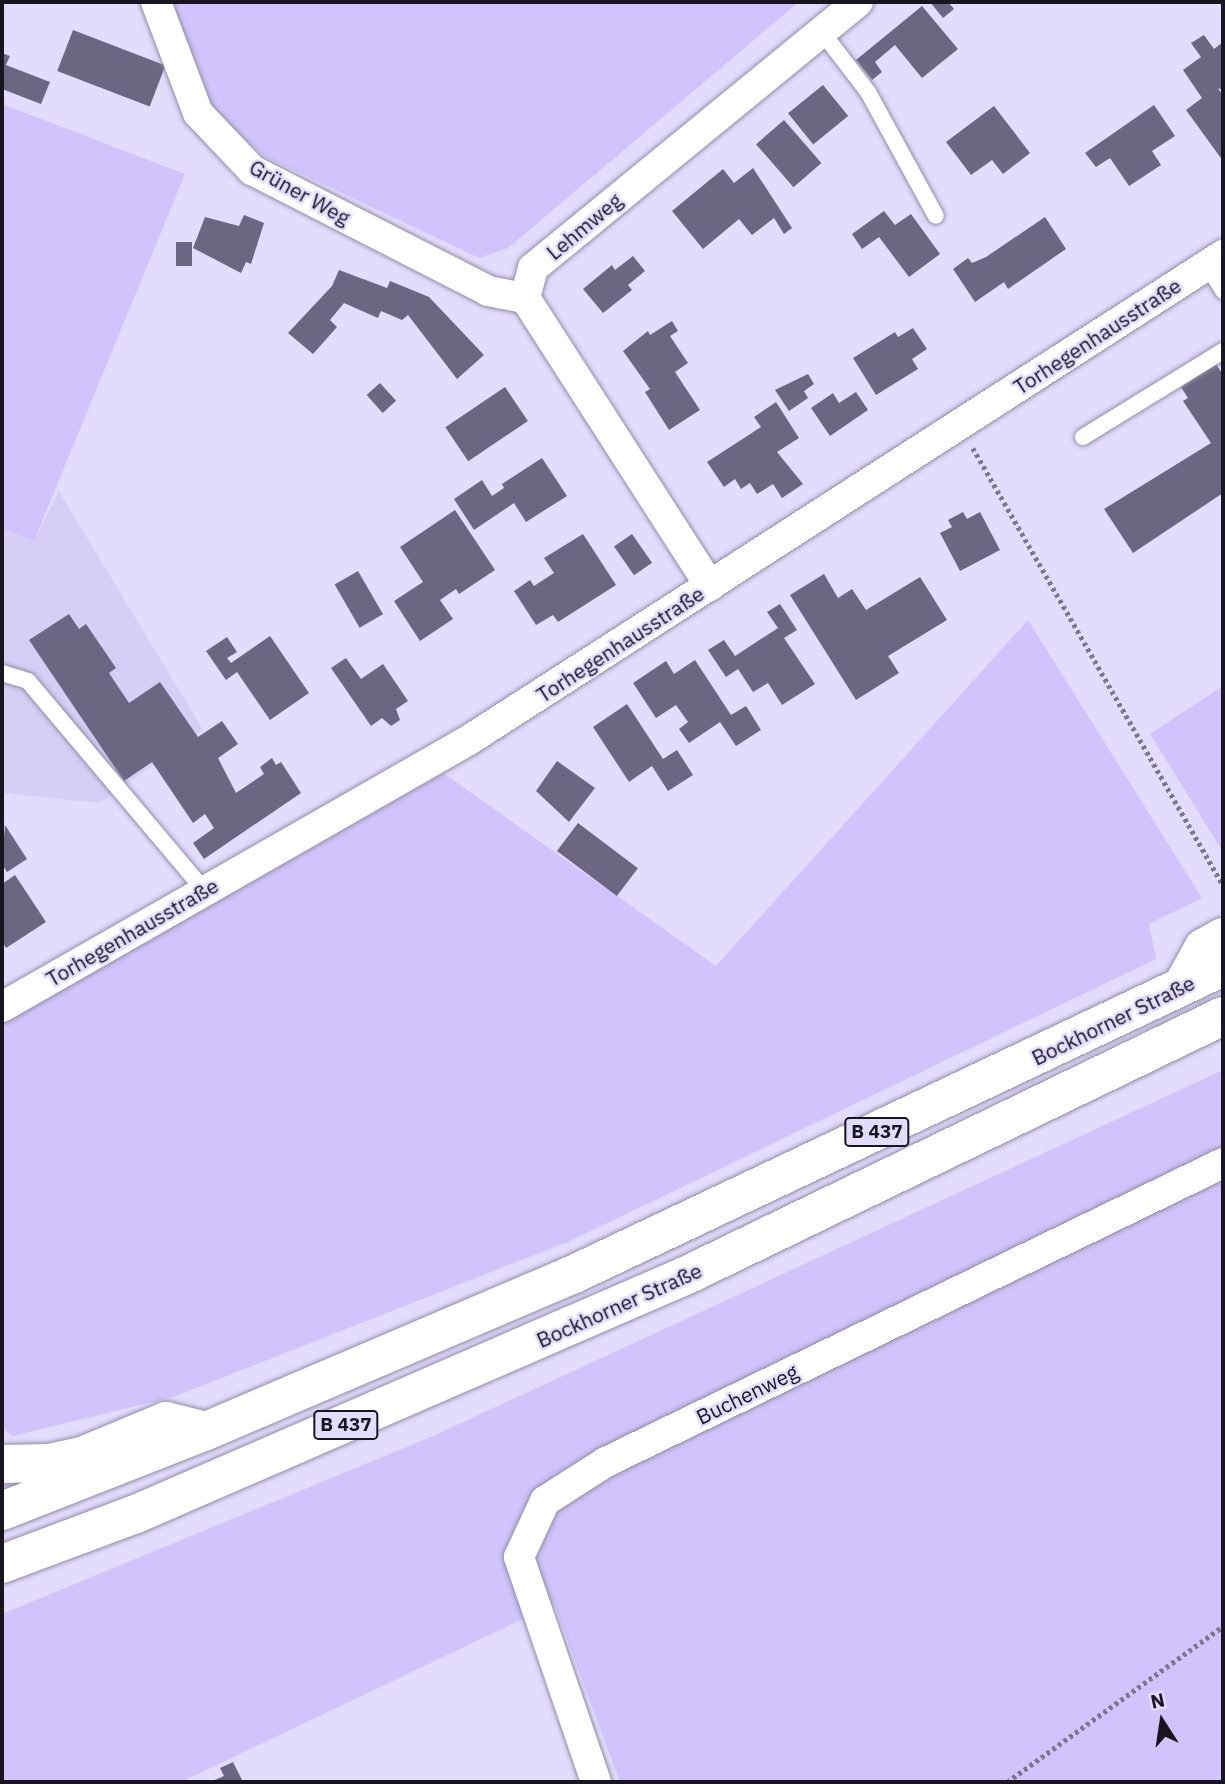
<!DOCTYPE html>
<meta charset="utf-8">
<style>
body{margin:0}
#map{position:relative;width:1225px;height:1784px;overflow:hidden;background:#e3dcfd;font-family:"IBM Plex Sans",sans-serif}
div>[style]{position:absolute}
.built>*{inset:0;background:#d7cef6}
.green>*{inset:0;background:#d1c3fb}
.building>*{inset:0;background:#6d6683;transform-origin:0 0}
.path>*{height:4.5px;margin-top:-2.25px;transform-origin:0;background:repeating-linear-gradient(90deg,#7c778d 0 3.5px,transparent 0 7px)}
.roads{filter:drop-shadow(0 0 2px #938caa) drop-shadow(0 0 2px #938caa)}
.service>*{height:16px;margin:-8px;padding:0 8px;transform-origin:8px;border-radius:8px;background:#fff}
.minor>*{height:30px;margin:-15px;padding:0 15px;transform-origin:15px;border-radius:15px;background:#fff}
.primary>*{height:38px;margin:-19px;padding:0 19px;transform-origin:19px;border-radius:19px;background:#fff}
.motorway>*{height:38px;margin:-19px;padding:0 19px;transform-origin:19px;border-radius:19px;background:#fff}
span{translate:-50% -50%;white-space:nowrap;text-align:center;line-height:1.15;-webkit-text-stroke:5px #e3dcfd;paint-order:stroke}
.shield-label span{padding:2px 5px;background:#e3dcfd;border:2px solid;border-radius:5px;-webkit-text-stroke-width:0}
.shield-label{font-size:19px;color:#181521;font-weight:700}
.street-label{font-size:21px;color:#181521}
.frame{position:absolute;inset:0;border:4px solid #181521;pointer-events:none}
.north{position:absolute;left:1127px;top:1686px;width:70px;height:70px;-webkit-text-stroke:5px #e3dcfd;paint-order:stroke;rotate:348deg;font-size:19px;font-weight:700;line-height:28px;text-align:center;color:#181521}
.north::after{content:'';display:block;margin:auto;width:24px;height:32px;background:#181521;clip-path:polygon(50% 0,100% 100%,50% 72%,0 100%)}
</style>
<div id="map">
<div class="built">
<i style="clip-path:polygon(59px 491px,203px 730px,100px 803px,2px 793px,2px 528px,34px 541px)"></i>
</div>
<div class="green">
<i style="clip-path:polygon(169px 2px,799px 2px,508px 248px,479px 258px,266px 157px,211px 111px)"></i>
<i style="clip-path:polygon(2px 104px,185px 174px,34px 541px,2px 528px)"></i>
<i style="clip-path:polygon(1028px 620px,1202px 898px,1149px 924px,1156px 959px,570px 1241px,173px 1397px,13px 1436px,2px 1428px,2px 1024px,443px 773px,716px 966px)"></i>
<i style="clip-path:polygon(1223px 686px,1223px 852px,1150px 734px)"></i>
<i style="clip-path:polygon(1223px 1070px,1223px 1782px,620px 1782px,554px 1604px,181px 1782px,2px 1782px,2px 1614px,433px 1436px)"></i>
</div>
<div class="building">
<i style="clip-path:polygon(930px 2px,948px 2px,954px 9px,943px 18px)"></i>
<i style="clip-path:polygon(922px 6px,958px 49px,922px 78px,895px 45px,875px 62px,882px 72px,872px 80px,856px 60px)"></i>
<i style="left:73px;top:30px;width:99px;height:44px;rotate:21deg"></i>
<i style="clip-path:polygon(1204px 35px,1214px 49px,1223px 42px,1223px 90px,1218px 88px,1223px 96px,1223px 161px,1186px 110px,1202px 98px,1183px 70px,1201px 57px,1191px 43px)"></i>
<i style="clip-path:polygon(2px 53px,10px 56px,6px 65px,50px 82px,41px 104px,2px 89px)"></i>
<i style="left:823px;top:85px;width:40px;height:45px;rotate:51deg"></i>
<i style="clip-path:polygon(1154px 105px,1175px 136px,1152px 151px,1161px 165px,1129px 186px,1110px 158px,1096px 167px,1085px 153px)"></i>
<i style="clip-path:polygon(994px 106px,1030px 153px,1003px 174px,992px 160px,971px 175px,946px 142px)"></i>
<i style="left:784px;top:120px;width:57px;height:37px;rotate:49deg"></i>
<i style="clip-path:polygon(753px 168px,792px 228px,784px 234px,774px 218px,752px 235px,739px 219px,703px 249px,672px 211px,723px 169px,734px 183px)"></i>
<i style="clip-path:polygon(884px 211px,895px 225px,911px 214px,940px 254px,909px 277px,879px 237px,862px 249px,852px 234px)"></i>
<i style="clip-path:polygon(244px 215px,264px 223px,251px 264px,246px 262px,241px 273px,193px 248px,205px 217px,239px 226px)"></i>
<i style="clip-path:polygon(1045px 217px,1066px 249px,1008px 289px,1004px 282px,975px 302px,953px 269px,968px 258px,972px 263px,986px 257px)"></i>
<i style="left:176px;top:242px;width:16px;height:24px"></i>
<i style="clip-path:polygon(633px 256px,645px 271px,628px 285px,632px 290px,603px 313px,583px 289px,612px 265px,615px 270px)"></i>
<i style="clip-path:polygon(339px 270px,387px 288px,390px 281px,429px 297px,484px 355px,457px 379px,408px 315px,402px 320px,381px 311px,378px 318px,344px 303px,330px 320px,337px 327px,313px 354px,288px 333px,332px 286px)"></i>
<i style="clip-path:polygon(672px 321px,678px 331px,670px 336px,688px 363px,675px 372px,700px 410px,669px 430px,645px 392px,650px 389px,623px 351px,648px 331px,650px 335px)"></i>
<i style="clip-path:polygon(913px 328px,927px 349px,912px 359px,918px 369px,876px 395px,853px 358px,895px 332px,898px 337px)"></i>
<i style="clip-path:polygon(1216px 364px,1223px 375px,1223px 493px,1133px 553px,1104px 509px,1211px 443px,1183px 401px,1188px 398px,1181px 387px)"></i>
<i style="clip-path:polygon(808px 374px,814px 384px,804px 391px,808px 398px,789px 411px,775px 390px)"></i>
<i style="left:380px;top:383px;width:24px;height:18px;rotate:48deg"></i>
<i style="left:505px;top:387px;width:41px;height:72px;rotate:56deg"></i>
<i style="clip-path:polygon(856px 392px,868px 410px,830px 436px,811px 408px,833px 393px,839px 403px)"></i>
<i style="clip-path:polygon(776px 402px,799px 438px,777px 452px,803px 484px,782px 498px,773px 484px,757px 494px,750px 483px,741px 489px,735px 479px,724px 487px,707px 462px,761px 427px,754px 417px)"></i>
<i style="clip-path:polygon(542px 458px,567px 496px,526px 522px,514px 503px,474px 530px,454px 499px,482px 480px,492px 496px,504px 488px,502px 484px)"></i>
<i style="clip-path:polygon(455px 510px,495px 570px,459px 594px,456px 589px,440px 600px,453px 619px,420px 641px,394px 601px,423px 582px,400px 547px)"></i>
<i style="clip-path:polygon(963px 512px,967px 519px,980px 512px,1000px 550px,960px 571px,940px 533px,952px 527px,948px 520px)"></i>
<i style="clip-path:polygon(583px 534px,616px 585px,558px 622px,553px 615px,536px 625px,514px 591px,530px 580px,534px 586px,554px 573px,544px 558px)"></i>
<i style="left:632px;top:534px;width:35px;height:22px;rotate:55deg"></i>
<i style="left:358px;top:571px;width:50px;height:27px;rotate:60deg"></i>
<i style="clip-path:polygon(824px 574px,838px 598px,852px 589px,866px 610px,920px 577px,947px 620px,888px 656px,899px 673px,856px 700px,790px 595px)"></i>
<i style="clip-path:polygon(780px 604px,797px 630px,784px 638px,815px 684px,782px 705px,768px 683px,753px 692px,738px 669px,726px 677px,708px 650px,724px 640px,735px 656px,778px 628px,767px 612px)"></i>
<i style="clip-path:polygon(69px 614px,79px 629px,86px 624px,116px 668px,109px 673px,129px 703px,160px 682px,198px 737px,222px 721px,238px 744px,218px 758px,236px 793px,264px 774px,260px 767px,272px 758px,276px 765px,281px 762px,301px 793px,204px 859px,193px 843px,214px 828px,205px 814px,193px 823px,152px 762px,124px 781px,29px 640px)"></i>
<i style="clip-path:polygon(270px 636px,309px 693px,270px 720px,237px 672px,226px 680px,206px 651px,227px 637px,237px 652px,227px 658px,231px 663px)"></i>
<i style="clip-path:polygon(346px 658px,361px 679px,383px 664px,408px 701px,396px 709px,400px 720px,391px 726px,382px 718px,371px 726px,331px 668px)"></i>
<i style="clip-path:polygon(695px 660px,731px 715px,746px 706px,761px 730px,736px 746px,720px 722px,689px 743px,679px 729px,688px 722px,676px 705px,656px 718px,633px 683px,666px 661px,674px 674px)"></i>
<i style="clip-path:polygon(627px 704px,663px 759px,677px 750px,693px 775px,668px 791px,652px 766px,629px 782px,593px 727px)"></i>
<i style="clip-path:polygon(557px 761px,595px 788px,569px 822px,536px 791px)"></i>
<i style="left:578px;top:823px;width:75px;height:35px;rotate:37deg"></i>
<i style="clip-path:polygon(5px 825px,27px 859px,7px 872px,2px 864px)"></i>
<i style="clip-path:polygon(15px 875px,46px 922px,6px 948px,2px 941px,2px 884px)"></i>
<i style="clip-path:polygon(233px 1762px,243px 1782px,210px 1782px,224px 1776px,220px 1768px)"></i>
</div>
<div class="path">
<i style="left:973px;top:448px;width:503px;rotate:60.23deg"></i>
<i style="left:1007px;top:1782px;width:266px;rotate:-35.8deg"></i>
</div>
<div class="roads">
<div class="service">
<i style="left:822px;top:32px;width:76px;rotate:52.5deg"></i>
<i style="left:868px;top:92px;width:141px;rotate:61.3deg"></i>
<i style="left:1207px;top:265px;width:31px;rotate:58deg"></i>
<i style="left:1083px;top:437px;width:164px;rotate:-31.6deg"></i>
<i style="left:2px;top:673px;width:27px;rotate:17deg"></i>
<i style="left:28px;top:681px;width:273px;rotate:49.9deg"></i>
</div>
<div class="minor">
<i style="left:156px;top:2px;width:119px;rotate:69.3deg"></i>
<i style="left:198px;top:113px;width:79px;rotate:46.5deg"></i>
<i style="left:252px;top:170px;width:265px;rotate:27.1deg"></i>
<i style="left:488px;top:291px;width:38px;rotate:11deg"></i>
<i style="left:710px;top:586px;width:342px;rotate:-122.7deg"></i>
<i style="left:525px;top:298px;width:31px;rotate:-75deg"></i>
<i style="left:533px;top:268px;width:420px;rotate:-39.3deg"></i>
<i style="left:2px;top:1007px;width:538px;rotate:-29.76deg"></i>
<i style="left:469px;top:740px;width:897px;rotate:-32.75deg"></i>
<i style="left:596px;top:1782px;width:238px;rotate:-108.9deg"></i>
<i style="left:519px;top:1557px;width:62px;rotate:-65.1deg"></i>
<i style="left:545px;top:1501px;width:72px;rotate:-32.6deg"></i>
<i style="left:606px;top:1462px;width:686px;rotate:-25.85deg"></i>
</div>
<div class="primary">
<i style="left:1185px;top:981px;width:38px;rotate:-61deg"></i>
<i style="left:1203px;top:948px;width:23px;rotate:-29deg"></i>
<i style="left:2px;top:1511px;width:219px;rotate:-21.4deg"></i>
<i style="left:206px;top:1431px;width:398px;rotate:-23.1deg"></i>
<i style="left:572px;top:1275px;width:720px;rotate:-25.32deg"></i>
<i style="left:2px;top:1564px;width:143px;rotate:-20.5deg"></i>
<i style="left:136px;top:1514px;width:601px;rotate:-23.45deg"></i>
<i style="left:687px;top:1275px;width:595px;rotate:-25.79deg"></i>
</div>
<div class="motorway">
<i style="left:2px;top:1464px;width:47px;rotate:-1.2deg"></i>
<i style="left:49px;top:1463px;width:34px;rotate:-12deg"></i>
<i style="left:82px;top:1456px;width:91px;rotate:-22.6deg"></i>
<i style="left:166px;top:1421px;width:41px;rotate:14deg"></i>
</div>
</div>
<div class="shield-label">
<span style="left:877px;top:1132px">B 437</span>
<span style="left:346px;top:1425px">B 437</span>
</div>
<div class="street-label">
<span style="left:300px;top:192px;rotate:29deg">Grüner Weg</span>
<span style="left:584px;top:226px;rotate:-40deg">Lehmweg</span>
<span style="left:1097px;top:336px;rotate:-33deg">Torhegenhausstraße</span>
<span style="left:620px;top:644px;rotate:-33deg">Torhegenhausstraße</span>
<span style="left:132px;top:932px;rotate:-30deg">Torhegenhausstraße</span>
<span style="left:1113px;top:1020px;rotate:-26deg">Bockhorner Straße</span>
<span style="left:619px;top:1305px;rotate:-24deg">Bockhorner Straße</span>
<span style="left:747px;top:1394px;rotate:-26deg">Buchenweg</span>
</div>
<div class="frame"></div>
<div class="north">N</div>
</div>
